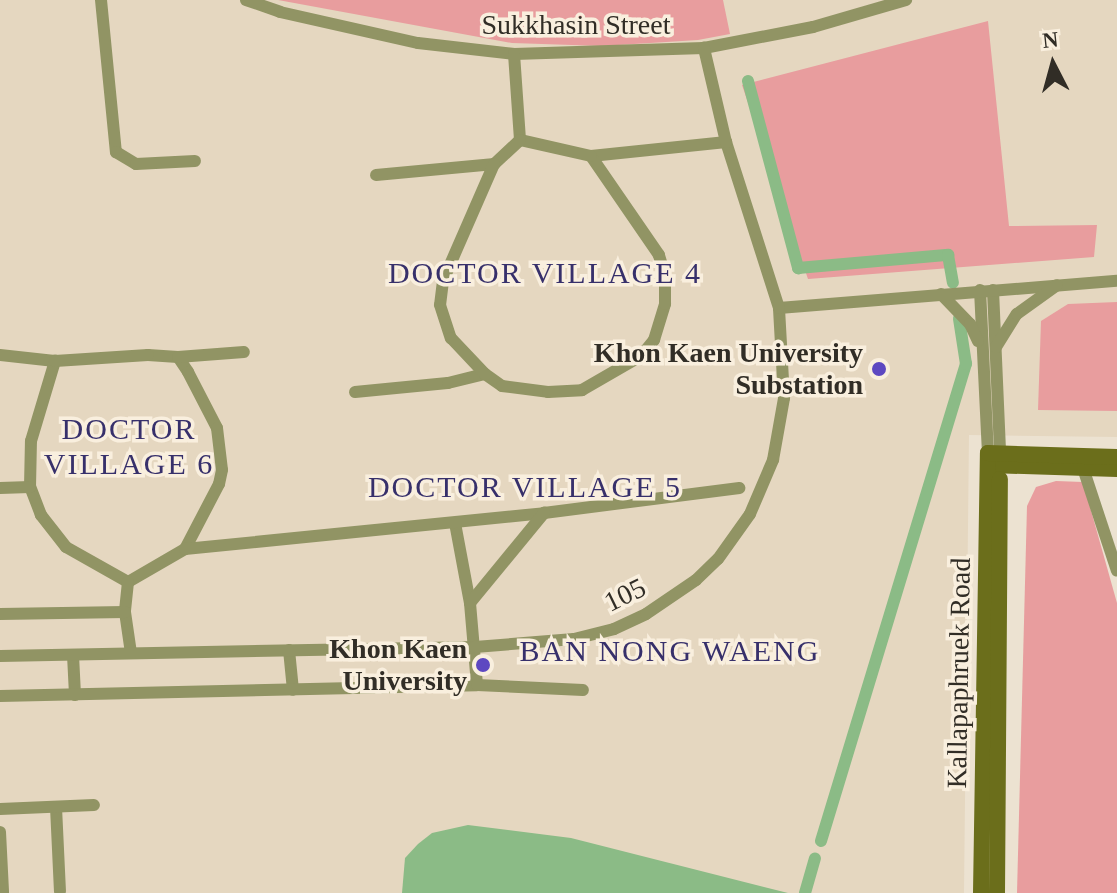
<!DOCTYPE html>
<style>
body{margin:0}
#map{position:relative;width:1117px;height:893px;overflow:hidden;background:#ece2d1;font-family:"Times New Roman",serif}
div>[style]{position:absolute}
.built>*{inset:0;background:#e5d7c0}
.forest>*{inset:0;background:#e89d9e}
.water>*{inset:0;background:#8bbb86}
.canal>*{height:12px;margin:-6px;padding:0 6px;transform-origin:6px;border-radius:6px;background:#8bbb86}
.minor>*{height:12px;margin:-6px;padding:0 6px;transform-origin:6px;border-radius:6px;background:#919464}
.secondary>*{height:16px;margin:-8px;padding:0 8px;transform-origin:8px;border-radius:8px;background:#6b6e1b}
.dots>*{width:22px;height:22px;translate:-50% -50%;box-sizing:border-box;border:4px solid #f9efde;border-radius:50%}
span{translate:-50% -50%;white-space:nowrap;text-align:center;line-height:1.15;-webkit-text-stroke:7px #f9efde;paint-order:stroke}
.street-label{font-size:28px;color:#312d26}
.poi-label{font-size:28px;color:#312d26;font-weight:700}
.right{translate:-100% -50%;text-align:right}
.neighbourhood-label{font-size:30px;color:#37306b;letter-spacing:2px}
.north{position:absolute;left:1013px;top:24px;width:80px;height:80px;-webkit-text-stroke:6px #f9efde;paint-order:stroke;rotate:354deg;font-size:22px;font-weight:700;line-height:32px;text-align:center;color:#312d26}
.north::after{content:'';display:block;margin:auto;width:28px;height:36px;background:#312d26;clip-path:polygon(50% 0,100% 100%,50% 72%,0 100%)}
</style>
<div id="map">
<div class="built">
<i style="clip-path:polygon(0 0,1117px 0,1117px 437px,969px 435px,964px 893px,0 893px)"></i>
</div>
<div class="forest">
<i style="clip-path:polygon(278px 0,723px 0,730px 34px,698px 40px,602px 46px,512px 43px)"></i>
<i style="clip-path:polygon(988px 21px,1009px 226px,1097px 225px,1094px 257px,808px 279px,742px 85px)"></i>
<i style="clip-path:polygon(1117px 302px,1117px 411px,1038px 410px,1041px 321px,1068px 304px)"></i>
<i style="clip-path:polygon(1056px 481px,1083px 482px,1117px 603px,1117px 893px,1017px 893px,1027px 506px,1036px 487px)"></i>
</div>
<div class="water">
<i style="clip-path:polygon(468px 825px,571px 838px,788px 893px,402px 893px,405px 858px,418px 844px,432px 833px)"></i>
</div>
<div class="canal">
<i style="left:748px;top:81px;width:194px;rotate:75deg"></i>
<i style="left:798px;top:268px;width:151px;rotate:-5deg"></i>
<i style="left:948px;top:255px;width:28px;rotate:80deg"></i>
<i style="left:821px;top:841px;width:499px;rotate:-73.1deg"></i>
<i style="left:966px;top:364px;width:46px;rotate:-98.8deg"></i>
<i style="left:805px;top:893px;width:36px;rotate:-74deg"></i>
</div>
<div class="minor">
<i style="left:101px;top:0;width:153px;rotate:84.4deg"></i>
<i style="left:116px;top:152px;width:23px;rotate:31deg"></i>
<i style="left:136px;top:164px;width:59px;rotate:-2.9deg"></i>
<i style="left:246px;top:0;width:36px;rotate:19deg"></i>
<i style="left:280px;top:12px;width:141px;rotate:12.7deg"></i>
<i style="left:418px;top:43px;width:97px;rotate:6.5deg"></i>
<i style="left:514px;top:54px;width:190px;rotate:-1.8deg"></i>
<i style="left:704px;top:48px;width:111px;rotate:-10.9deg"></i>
<i style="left:813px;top:27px;width:97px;rotate:-16.2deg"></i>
<i style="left:514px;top:54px;width:86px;rotate:86deg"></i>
<i style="left:591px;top:156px;width:136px;rotate:-5.9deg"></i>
<i style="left:376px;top:175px;width:119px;rotate:-5.3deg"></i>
<i style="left:980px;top:290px;width:163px;rotate:87.2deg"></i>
<i style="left:993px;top:290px;width:163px;rotate:87.5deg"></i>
<i style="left:941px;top:294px;width:42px;rotate:46deg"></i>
<i style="left:970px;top:324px;width:19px;rotate:65deg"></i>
<i style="left:779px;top:308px;width:339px;rotate:-4.6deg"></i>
<i style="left:996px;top:347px;width:39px;rotate:-58deg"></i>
<i style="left:1017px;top:314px;width:49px;rotate:-35.9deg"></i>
<i style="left:0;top:355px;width:55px;rotate:6.2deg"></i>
<i style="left:148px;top:355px;width:30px;rotate:4deg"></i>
<i style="left:178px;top:357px;width:18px;rotate:56deg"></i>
<i style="left:188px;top:372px;width:63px;rotate:62.6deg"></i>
<i style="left:217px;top:428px;width:42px;rotate:83.2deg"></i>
<i style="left:222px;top:470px;width:14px;rotate:102deg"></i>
<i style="left:219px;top:484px;width:73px;rotate:117.6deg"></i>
<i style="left:185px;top:549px;width:66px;rotate:149.9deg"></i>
<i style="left:128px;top:582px;width:71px;rotate:-150.6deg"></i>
<i style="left:66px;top:547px;width:41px;rotate:-128deg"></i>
<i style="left:41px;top:515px;width:30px;rotate:-111deg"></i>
<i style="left:30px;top:487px;width:46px;rotate:-88.8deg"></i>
<i style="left:31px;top:441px;width:84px;rotate:-73.3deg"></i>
<i style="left:55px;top:361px;width:93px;rotate:-3.7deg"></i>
<i style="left:178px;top:357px;width:66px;rotate:-4.3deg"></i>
<i style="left:355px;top:392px;width:93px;rotate:-5.5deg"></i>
<i style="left:448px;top:383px;width:38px;rotate:-14deg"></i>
<i style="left:485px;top:374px;width:21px;rotate:35deg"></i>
<i style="left:502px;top:386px;width:46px;rotate:7.4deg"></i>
<i style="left:548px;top:392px;width:34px;rotate:-3deg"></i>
<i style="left:582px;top:390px;width:68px;rotate:-30deg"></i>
<i style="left:641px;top:356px;width:21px;rotate:-51deg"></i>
<i style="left:654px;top:340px;width:38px;rotate:-73deg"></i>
<i style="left:665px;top:304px;width:29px;rotate:-90deg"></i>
<i style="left:665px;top:275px;width:21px;rotate:-107deg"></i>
<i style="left:659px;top:255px;width:120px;rotate:-124.5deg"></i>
<i style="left:591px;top:156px;width:73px;rotate:-167.3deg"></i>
<i style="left:520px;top:140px;width:35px;rotate:137deg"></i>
<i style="left:494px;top:164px;width:128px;rotate:113.6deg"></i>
<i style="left:443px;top:281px;width:24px;rotate:97deg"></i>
<i style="left:440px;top:305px;width:35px;rotate:72deg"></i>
<i style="left:451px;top:338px;width:50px;rotate:46.6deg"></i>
<i style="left:1083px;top:468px;width:108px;rotate:71.7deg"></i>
<i style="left:0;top:488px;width:30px;rotate:-2deg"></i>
<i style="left:455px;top:523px;width:81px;rotate:79.4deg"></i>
<i style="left:470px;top:603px;width:82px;rotate:85.1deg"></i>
<i style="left:185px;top:549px;width:361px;rotate:-5.7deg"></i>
<i style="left:544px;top:513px;width:197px;rotate:-7.3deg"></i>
<i style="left:128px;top:582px;width:30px;rotate:96deg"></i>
<i style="left:125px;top:612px;width:41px;rotate:81.7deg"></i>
<i style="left:470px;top:603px;width:117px;rotate:-50.6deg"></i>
<i style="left:0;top:614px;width:125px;rotate:-0.9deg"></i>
<i style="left:289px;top:650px;width:40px;rotate:84.3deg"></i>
<i style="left:73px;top:655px;width:40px;rotate:87.1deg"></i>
<i style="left:0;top:656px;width:475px;rotate:-1.1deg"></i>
<i style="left:475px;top:647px;width:99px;rotate:-4.6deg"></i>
<i style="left:574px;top:639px;width:41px;rotate:-14deg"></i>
<i style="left:614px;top:629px;width:35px;rotate:-25deg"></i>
<i style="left:646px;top:614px;width:60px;rotate:-34.2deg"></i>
<i style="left:696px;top:580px;width:30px;rotate:-44deg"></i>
<i style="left:718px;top:559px;width:55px;rotate:-54.6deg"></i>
<i style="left:750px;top:514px;width:59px;rotate:-66.9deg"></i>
<i style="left:773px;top:460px;width:63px;rotate:-79.9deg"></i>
<i style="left:784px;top:398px;width:90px;rotate:-93.2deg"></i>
<i style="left:779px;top:308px;width:174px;rotate:-107.7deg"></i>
<i style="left:726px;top:142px;width:97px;rotate:-103.2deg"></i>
<i style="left:0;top:696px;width:477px;rotate:-1.3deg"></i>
<i style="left:477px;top:685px;width:106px;rotate:2.7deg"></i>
<i style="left:56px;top:807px;width:84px;rotate:87.3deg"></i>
<i style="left:0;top:809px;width:94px;rotate:-2.4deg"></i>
<i style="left:0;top:832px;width:60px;rotate:87.1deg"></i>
</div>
<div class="secondary">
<i style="left:989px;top:465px;width:128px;rotate:1.8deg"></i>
<i style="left:981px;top:893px;width:440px;rotate:-89.1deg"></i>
<i style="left:988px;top:453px;width:129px;rotate:1.8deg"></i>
<i style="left:997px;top:893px;width:414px;rotate:-89.6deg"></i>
</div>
<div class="dots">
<i style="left:879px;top:369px;background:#5d48c1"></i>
<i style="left:483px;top:665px;background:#5d48c1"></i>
</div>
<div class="street-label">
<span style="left:576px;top:25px">Sukkhasin Street</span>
<span style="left:625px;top:595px;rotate:-26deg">105</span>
<span style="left:959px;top:673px;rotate:-89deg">Kallapaphruek Road</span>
</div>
<div class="poi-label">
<span class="right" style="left:863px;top:369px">Khon Kaen University<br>Substation</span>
<span class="right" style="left:467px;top:665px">Khon Kaen<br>University</span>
</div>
<div class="neighbourhood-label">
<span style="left:545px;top:273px">DOCTOR VILLAGE 4</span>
<span style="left:129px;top:446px">DOCTOR<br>VILLAGE 6</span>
<span style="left:525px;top:487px">DOCTOR VILLAGE 5</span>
<span style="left:670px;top:651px">BAN NONG WAENG</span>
</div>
<div class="north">N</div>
</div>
